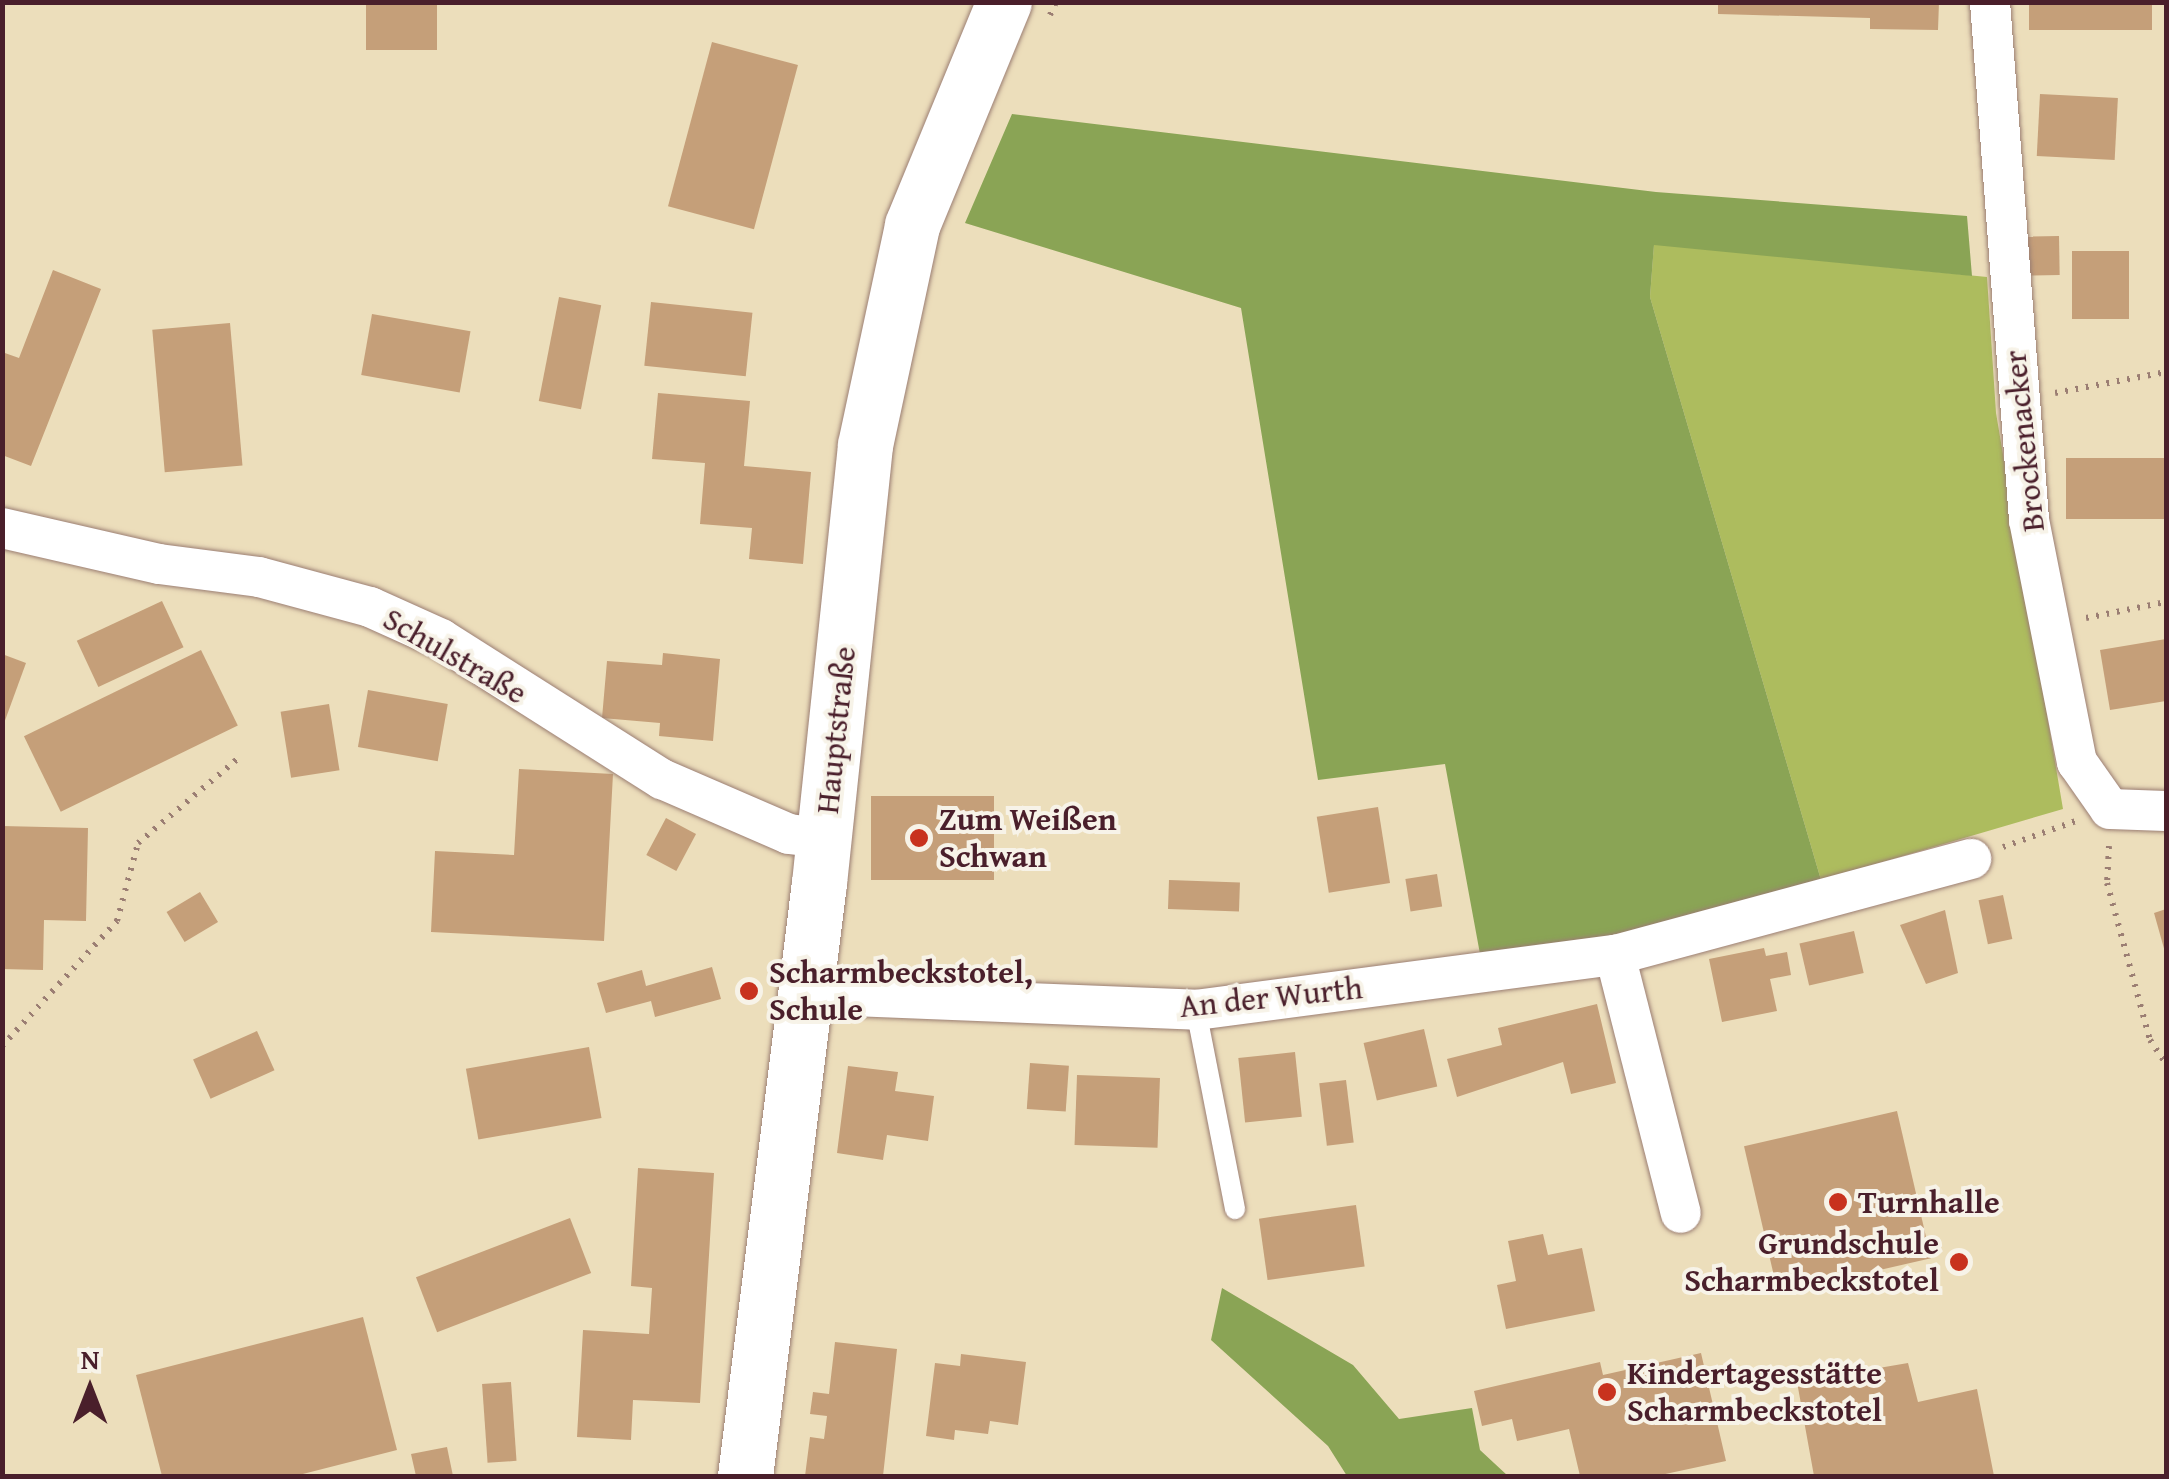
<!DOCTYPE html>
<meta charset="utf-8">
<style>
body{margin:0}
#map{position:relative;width:2169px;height:1479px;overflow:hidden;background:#ecdebb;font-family:"Gentium Book Plus",serif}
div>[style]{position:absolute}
.green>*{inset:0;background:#adbc5e}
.forest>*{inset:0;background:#8aa455}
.building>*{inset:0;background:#c59f79;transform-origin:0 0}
.path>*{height:6px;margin-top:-3px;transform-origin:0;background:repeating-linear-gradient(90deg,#9b7e73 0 2.5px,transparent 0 10.5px)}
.roads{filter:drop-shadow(0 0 2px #9b7e73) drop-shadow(0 0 2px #9b7e73)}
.lane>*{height:20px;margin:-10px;padding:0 10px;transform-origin:10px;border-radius:10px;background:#fff}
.street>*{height:40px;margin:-20px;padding:0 20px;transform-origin:20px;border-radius:20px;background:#fff}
.primary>*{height:55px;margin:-27.5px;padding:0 27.5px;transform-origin:27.5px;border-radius:27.5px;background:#fff}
.dots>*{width:28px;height:28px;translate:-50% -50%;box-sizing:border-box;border:5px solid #f7f3e8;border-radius:50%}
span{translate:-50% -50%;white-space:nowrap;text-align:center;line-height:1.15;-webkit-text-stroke:8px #f7f3e8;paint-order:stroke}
.street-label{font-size:32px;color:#4a1f2b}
.poi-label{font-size:32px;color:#4a1f2b;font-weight:700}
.left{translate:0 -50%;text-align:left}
.right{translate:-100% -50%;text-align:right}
.frame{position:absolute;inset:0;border:5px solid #4a1f2b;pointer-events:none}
.north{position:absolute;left:40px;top:1339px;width:100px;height:100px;-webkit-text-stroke:8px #f7f3e8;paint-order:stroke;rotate:0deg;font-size:28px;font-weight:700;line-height:40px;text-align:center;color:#4a1f2b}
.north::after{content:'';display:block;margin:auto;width:35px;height:45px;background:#4a1f2b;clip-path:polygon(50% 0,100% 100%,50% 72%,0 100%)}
</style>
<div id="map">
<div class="green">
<i style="clip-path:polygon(1654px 244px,1987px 277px,1996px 413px,2063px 809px,1821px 880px,1650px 297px)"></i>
</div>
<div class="forest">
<i style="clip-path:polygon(1012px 114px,1656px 192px,1967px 216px,1972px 276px,1654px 245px,1650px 297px,1821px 880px,1616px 935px,1480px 954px,1445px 764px,1318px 780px,1241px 308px,965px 223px)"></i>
<i style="clip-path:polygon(1222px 1288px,1353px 1365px,1399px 1419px,1472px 1408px,1480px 1450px,1508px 1476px,1347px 1476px,1328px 1446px,1211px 1340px)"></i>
</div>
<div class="building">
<i style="left:366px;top:2px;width:71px;height:48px"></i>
<i style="clip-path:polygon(1718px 2px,1939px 2px,1938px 30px,1870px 29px,1870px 18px,1718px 14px)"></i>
<i style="left:2029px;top:2px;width:123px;height:28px"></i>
<i style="left:712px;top:42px;width:89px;height:170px;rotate:15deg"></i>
<i style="left:2040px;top:94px;width:78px;height:62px;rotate:3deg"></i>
<i style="left:2059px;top:236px;width:39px;height:32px;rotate:89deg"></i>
<i style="left:2072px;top:251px;width:57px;height:68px"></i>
<i style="clip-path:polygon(53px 270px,101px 289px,31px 466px,2px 455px,2px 352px,19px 358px)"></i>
<i style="left:559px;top:297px;width:43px;height:106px;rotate:11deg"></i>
<i style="left:651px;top:302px;width:102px;height:64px;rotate:6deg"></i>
<i style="left:372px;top:314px;width:100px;height:62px;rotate:10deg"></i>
<i style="left:230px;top:323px;width:143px;height:78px;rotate:85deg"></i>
<i style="clip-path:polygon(658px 393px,750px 401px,744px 466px,811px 472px,803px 564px,749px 559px,752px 528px,700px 524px,705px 463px,652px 459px)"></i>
<i style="left:2166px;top:458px;width:61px;height:100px;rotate:90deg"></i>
<i style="left:162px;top:601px;width:51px;height:94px;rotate:65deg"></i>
<i style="clip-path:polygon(2166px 639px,2166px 701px,2110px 710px,2100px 650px)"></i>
<i style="left:201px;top:650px;width:84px;height:197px;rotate:64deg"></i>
<i style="clip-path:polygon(663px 653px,720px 659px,713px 741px,659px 736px,660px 723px,602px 718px,607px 661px,662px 665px)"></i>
<i style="clip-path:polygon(2px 654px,26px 663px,3px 726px,2px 726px)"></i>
<i style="left:368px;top:690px;width:81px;height:58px;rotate:10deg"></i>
<i style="left:329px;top:704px;width:67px;height:49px;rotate:81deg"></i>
<i style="clip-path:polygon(519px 769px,613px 774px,604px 941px,431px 932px,435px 851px,514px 855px)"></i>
<i style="left:871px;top:796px;width:123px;height:84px"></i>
<i style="left:1378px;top:807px;width:77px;height:62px;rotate:81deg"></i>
<i style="left:666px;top:818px;width:34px;height:42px;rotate:28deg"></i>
<i style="clip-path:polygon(2px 826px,88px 828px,86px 921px,44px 920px,43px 970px,2px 969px)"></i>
<i style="left:1437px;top:874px;width:33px;height:32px;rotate:81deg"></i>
<i style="left:1169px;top:880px;width:71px;height:29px;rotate:2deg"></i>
<i style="left:200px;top:892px;width:35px;height:39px;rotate:59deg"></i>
<i style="left:2003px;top:895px;width:45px;height:25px;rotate:78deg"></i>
<i style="clip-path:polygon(2166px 909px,2166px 952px,2165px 952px,2154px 913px)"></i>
<i style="clip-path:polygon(1945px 910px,1958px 973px,1926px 984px,1900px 925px)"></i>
<i style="left:1854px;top:931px;width:43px;height:56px;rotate:77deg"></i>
<i style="clip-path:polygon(1764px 948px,1766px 956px,1787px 952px,1791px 975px,1770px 979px,1777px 1011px,1722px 1022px,1709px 959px)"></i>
<i style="clip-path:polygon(712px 967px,721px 999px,655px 1017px,651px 1001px,606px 1013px,597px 983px,642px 970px,646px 986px)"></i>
<i style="clip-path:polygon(1597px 1004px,1616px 1083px,1571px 1094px,1563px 1062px,1457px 1097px,1447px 1059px,1502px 1045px,1498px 1028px)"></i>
<i style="left:1424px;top:1029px;width:59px;height:62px;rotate:77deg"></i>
<i style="left:257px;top:1031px;width:43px;height:70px;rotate:66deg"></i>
<i style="left:589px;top:1047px;width:72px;height:125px;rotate:80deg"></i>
<i style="left:1295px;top:1052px;width:65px;height:57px;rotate:84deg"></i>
<i style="left:1030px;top:1063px;width:39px;height:46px;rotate:4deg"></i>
<i style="clip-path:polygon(848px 1066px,898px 1072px,895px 1091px,934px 1096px,928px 1141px,887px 1135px,883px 1160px,837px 1153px)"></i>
<i style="left:1077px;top:1075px;width:83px;height:70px;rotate:2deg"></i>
<i style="left:1346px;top:1080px;width:63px;height:27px;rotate:83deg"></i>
<i style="left:1897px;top:1111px;width:151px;height:157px;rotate:77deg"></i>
<i style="clip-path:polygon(638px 1168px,714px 1173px,700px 1403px,633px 1400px,631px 1440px,577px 1437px,583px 1330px,649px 1334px,652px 1288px,631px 1286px)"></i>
<i style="left:1356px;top:1205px;width:62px;height:98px;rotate:82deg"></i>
<i style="left:570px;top:1218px;width:59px;height:165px;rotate:69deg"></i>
<i style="clip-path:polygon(1543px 1234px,1548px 1255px,1582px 1248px,1595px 1311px,1506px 1329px,1497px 1285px,1516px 1281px,1508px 1241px)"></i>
<i style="clip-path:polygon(363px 1317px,397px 1450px,295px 1476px,162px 1476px,136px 1375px)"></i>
<i style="clip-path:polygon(835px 1342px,897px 1349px,883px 1476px,805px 1476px,810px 1437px,824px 1439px,827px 1416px,810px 1414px,813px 1392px,829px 1394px)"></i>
<i style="clip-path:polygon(1701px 1353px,1726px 1461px,1656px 1476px,1580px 1476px,1569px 1429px,1517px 1441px,1512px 1419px,1482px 1426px,1474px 1391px,1600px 1362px,1603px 1375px)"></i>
<i style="clip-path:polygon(961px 1354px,1026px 1362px,1018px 1425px,990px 1421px,988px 1434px,955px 1430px,954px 1440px,926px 1436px,935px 1363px,960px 1366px)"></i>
<i style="clip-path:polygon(1908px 1363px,1918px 1402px,1977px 1389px,1994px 1476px,1814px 1476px,1797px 1382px)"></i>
<i style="left:511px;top:1382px;width:79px;height:29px;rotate:86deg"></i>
<i style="clip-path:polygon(447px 1447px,453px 1476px,416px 1476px,411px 1454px)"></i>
</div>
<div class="path">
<i style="left:1050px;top:15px;width:14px;rotate:-65deg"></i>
<i style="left:2055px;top:393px;width:113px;rotate:-10.7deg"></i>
<i style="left:2086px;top:618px;width:82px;rotate:-11.3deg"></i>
<i style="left:2109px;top:846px;width:37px;rotate:93deg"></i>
<i style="left:2107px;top:883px;width:163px;rotate:74.7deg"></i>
<i style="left:2150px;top:1040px;width:29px;rotate:56deg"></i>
<i style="left:2003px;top:847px;width:77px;rotate:-19.6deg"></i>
<i style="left:2px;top:1046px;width:170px;rotate:-47.4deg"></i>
<i style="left:117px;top:921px;width:81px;rotate:-74.9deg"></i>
<i style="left:138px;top:843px;width:135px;rotate:-40.2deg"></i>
</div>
<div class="roads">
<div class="lane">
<i style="left:1196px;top:1010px;width:203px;rotate:78.9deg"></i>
</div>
<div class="street">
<i style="left:1990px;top:2px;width:519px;rotate:85.69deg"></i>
<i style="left:2029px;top:520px;width:247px;rotate:78.8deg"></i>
<i style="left:2077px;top:762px;width:57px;rotate:54.9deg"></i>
<i style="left:2110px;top:809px;width:56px;rotate:2deg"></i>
<i style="left:2px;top:528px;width:161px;rotate:12.9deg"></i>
<i style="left:159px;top:564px;width:101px;rotate:7.4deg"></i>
<i style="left:259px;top:577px;width:115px;rotate:15.1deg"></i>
<i style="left:370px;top:607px;width:78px;rotate:24.3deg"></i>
<i style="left:441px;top:639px;width:262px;rotate:32.4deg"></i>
<i style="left:662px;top:779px;width:138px;rotate:23.4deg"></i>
<i style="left:789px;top:834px;width:35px;rotate:7deg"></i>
<i style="left:1615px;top:955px;width:266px;rotate:75.7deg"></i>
<i style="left:804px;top:994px;width:392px;rotate:2.3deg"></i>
<i style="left:1196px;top:1010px;width:423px;rotate:-7.5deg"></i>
<i style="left:1615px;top:955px;width:369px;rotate:-15.1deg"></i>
</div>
<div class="primary">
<i style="left:745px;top:1476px;width:598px;rotate:-82.89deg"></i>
<i style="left:819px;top:883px;width:440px;rotate:-84deg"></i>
<i style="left:865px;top:445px;width:225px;rotate:-77.9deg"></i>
<i style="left:912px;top:225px;width:241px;rotate:-67.6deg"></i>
</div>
</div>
<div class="dots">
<i style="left:919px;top:838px;background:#c8321e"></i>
<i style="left:749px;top:991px;background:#c8321e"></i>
<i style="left:1838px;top:1202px;background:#c8321e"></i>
<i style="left:1959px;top:1262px;background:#c8321e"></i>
<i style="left:1607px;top:1392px;background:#c8321e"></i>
</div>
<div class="street-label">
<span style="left:2024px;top:441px;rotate:-96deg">Brockenacker</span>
<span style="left:455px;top:656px;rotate:30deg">Schulstraße</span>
<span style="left:836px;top:730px;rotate:-84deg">Hauptstraße</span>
<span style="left:1271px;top:997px;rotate:-6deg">An der Wurth</span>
</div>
<div class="poi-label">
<span class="left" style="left:939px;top:838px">Zum Weißen<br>Schwan</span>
<span class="left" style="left:769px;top:991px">Scharmbeckstotel,<br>Schule</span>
<span class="left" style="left:1858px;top:1202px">Turnhalle</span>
<span class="right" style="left:1939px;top:1262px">Grundschule<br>Scharmbeckstotel</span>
<span class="left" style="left:1627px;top:1392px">Kindertagesstätte<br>Scharmbeckstotel</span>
</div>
<div class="frame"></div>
<div class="north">N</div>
</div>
